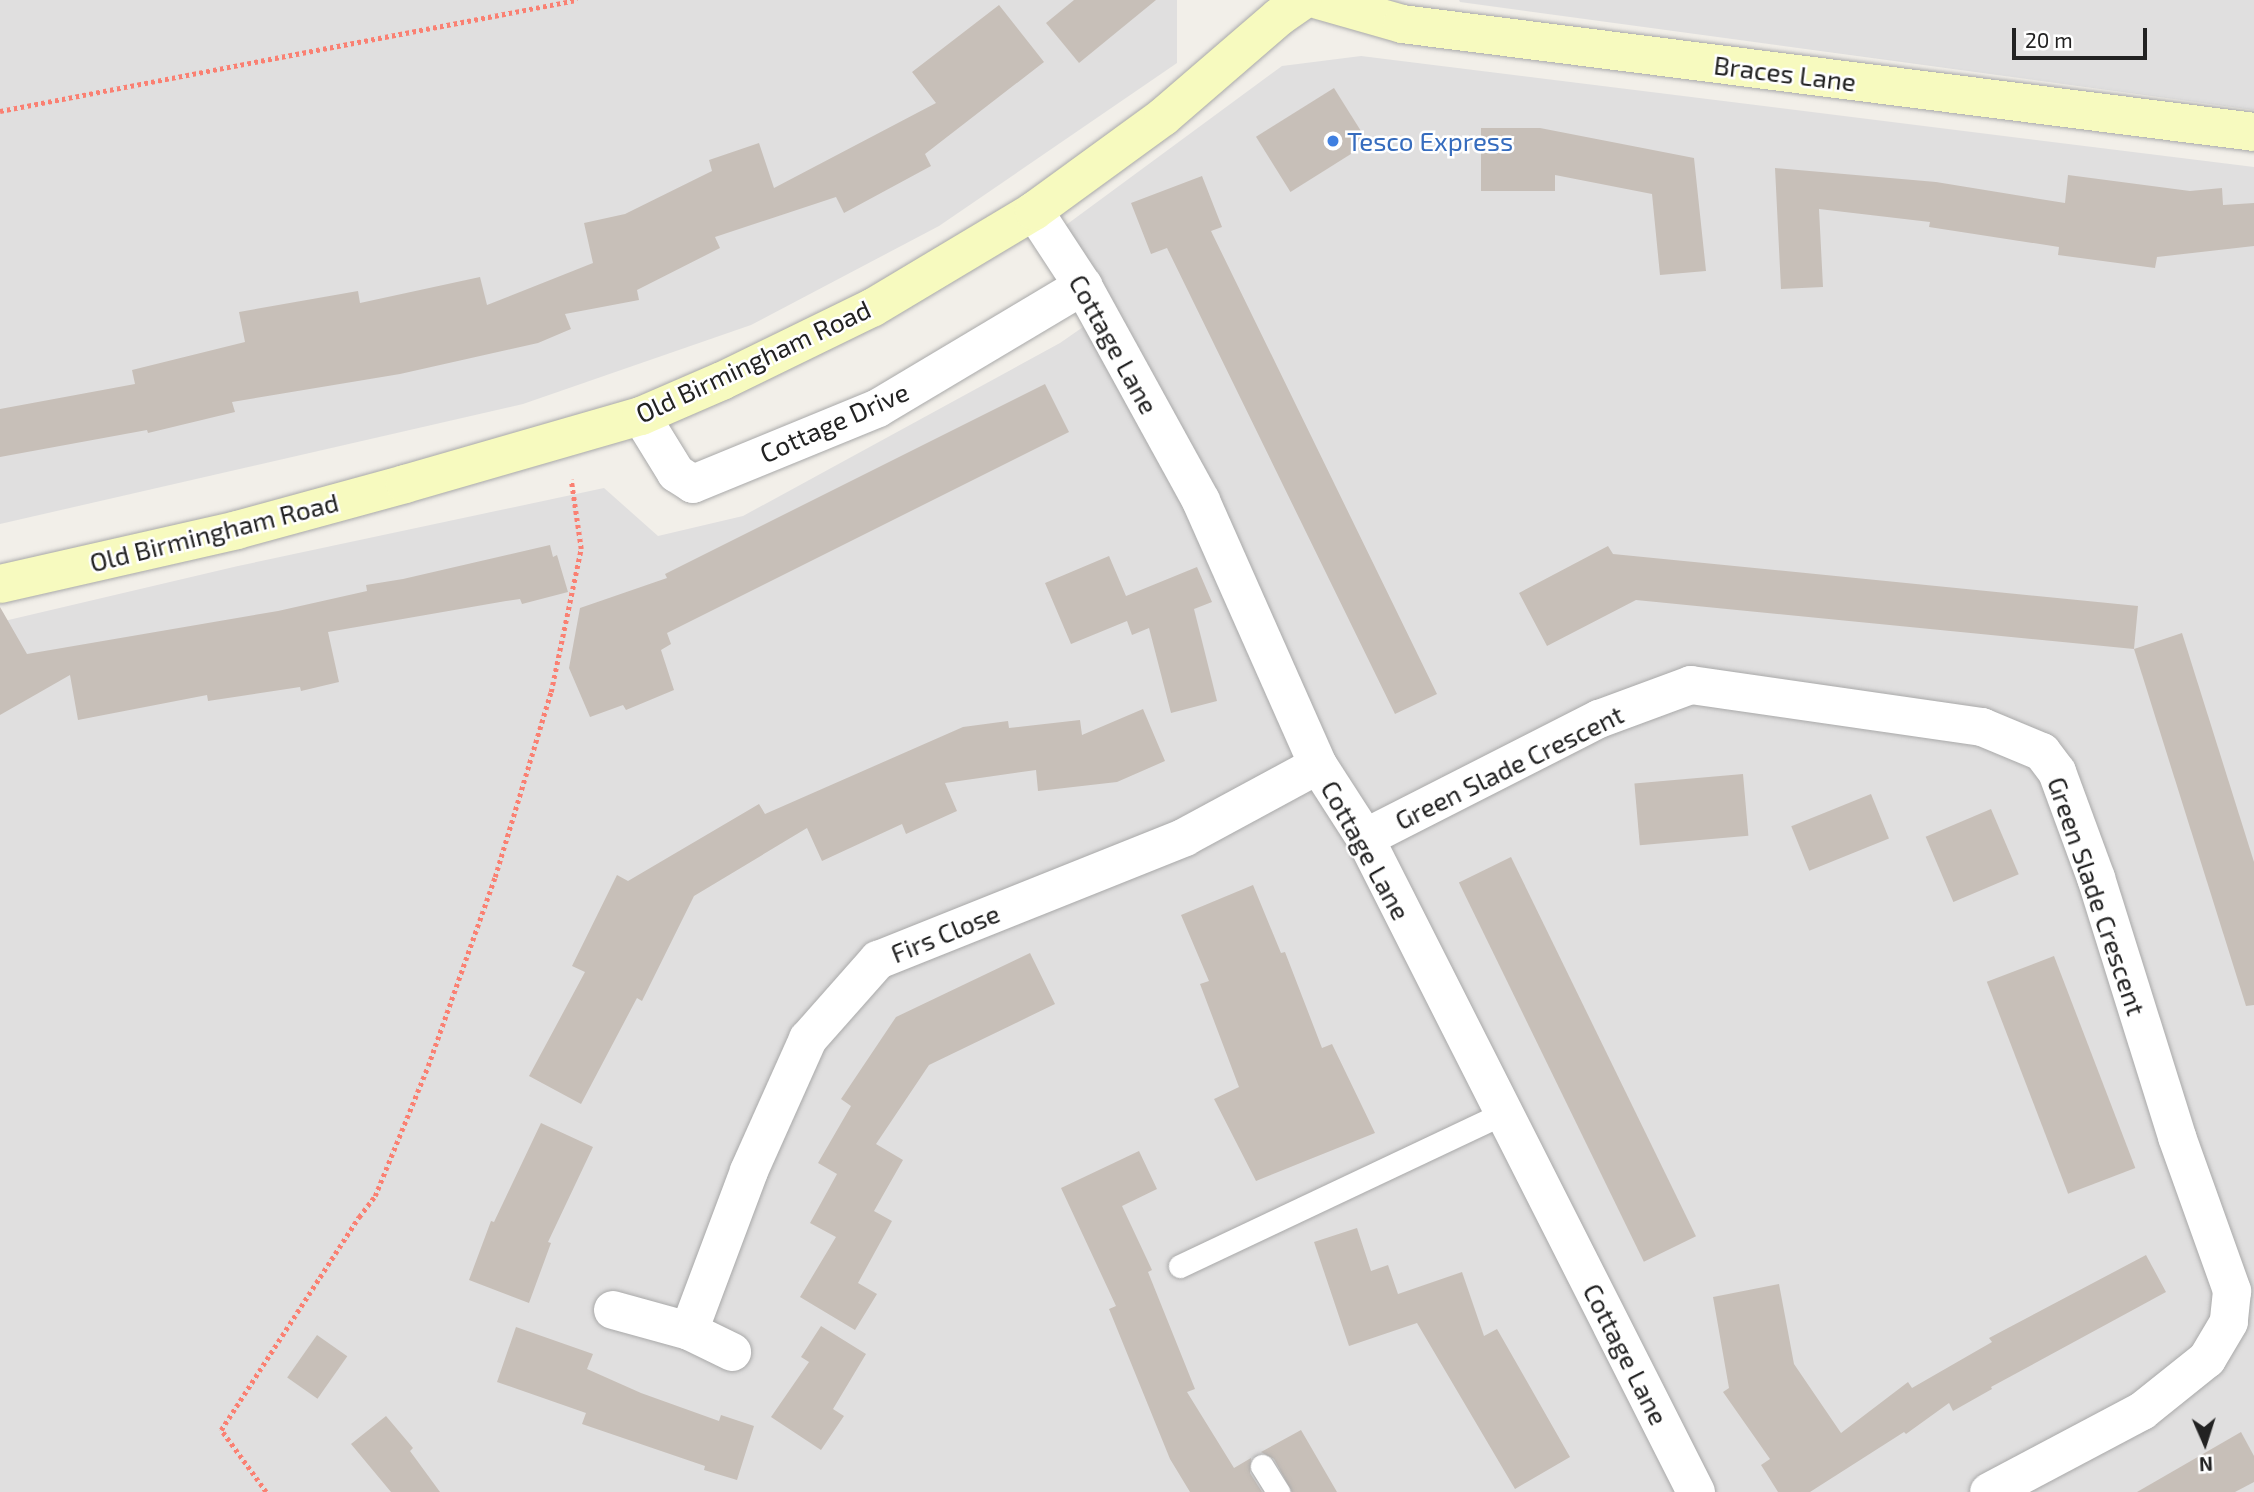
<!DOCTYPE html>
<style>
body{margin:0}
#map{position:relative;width:2254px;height:1492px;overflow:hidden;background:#f2efe9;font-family:"Exo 2",sans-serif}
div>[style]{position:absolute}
.residential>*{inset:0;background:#e0dfdf}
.building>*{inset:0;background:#c7bfb8;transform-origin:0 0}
.path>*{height:4.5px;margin-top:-2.25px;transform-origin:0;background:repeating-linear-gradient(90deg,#fa8072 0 3.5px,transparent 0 7px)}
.roads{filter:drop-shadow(0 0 2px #a9a9a9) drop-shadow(0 0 2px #a9a9a9)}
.lane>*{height:23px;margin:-11.5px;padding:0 11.5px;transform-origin:11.5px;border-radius:11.5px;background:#fff}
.street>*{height:38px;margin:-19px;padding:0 19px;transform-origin:19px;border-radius:19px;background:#fff}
.secondary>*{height:38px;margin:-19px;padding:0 19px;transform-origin:19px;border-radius:19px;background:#f7fabf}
.dots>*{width:19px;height:19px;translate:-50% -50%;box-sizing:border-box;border:4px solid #fff;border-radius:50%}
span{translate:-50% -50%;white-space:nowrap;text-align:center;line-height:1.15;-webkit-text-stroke:5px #fff;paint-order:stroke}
.street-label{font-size:26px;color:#222}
.shop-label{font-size:26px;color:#366cbe}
.left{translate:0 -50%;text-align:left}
.north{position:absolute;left:2170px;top:1408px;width:70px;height:70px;-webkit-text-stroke:5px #fff;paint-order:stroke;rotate:177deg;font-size:19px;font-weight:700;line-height:28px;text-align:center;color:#222}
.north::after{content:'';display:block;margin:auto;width:24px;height:32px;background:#222;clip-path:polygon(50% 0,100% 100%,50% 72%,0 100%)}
.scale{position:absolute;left:2012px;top:28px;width:135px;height:32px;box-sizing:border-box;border:4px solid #222;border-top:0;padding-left:9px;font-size:21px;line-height:24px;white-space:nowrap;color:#222;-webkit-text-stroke:5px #fff;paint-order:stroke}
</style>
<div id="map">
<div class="residential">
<i style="clip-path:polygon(0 0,1177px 0,1177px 63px,939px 226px,751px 325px,523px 404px,0 524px)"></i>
<i style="clip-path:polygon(1459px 0,2254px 0,2254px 110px,1460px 2px)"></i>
<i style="clip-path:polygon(1361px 56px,2254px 167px,2254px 1492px,0 1492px,0 622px,238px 566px,604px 488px,658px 536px,743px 516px,1060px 343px,1109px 309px,1066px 225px,1282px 66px)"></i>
</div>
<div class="building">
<i style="clip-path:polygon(1074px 0,1156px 0,1079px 63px,1046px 23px)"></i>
<i style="clip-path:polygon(999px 5px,1044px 62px,925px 154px,931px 166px,844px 213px,836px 197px,715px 237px,720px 248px,637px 290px,639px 300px,565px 314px,571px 329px,538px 343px,400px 374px,232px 402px,235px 412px,148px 433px,147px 430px,0 457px,0 409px,135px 384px,132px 370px,245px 342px,239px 312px,358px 291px,360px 303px,480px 277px,487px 305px,593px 263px,584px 223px,625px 214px,712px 171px,709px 160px,759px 143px,774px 188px,936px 103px,912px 72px)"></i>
<i style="left:1334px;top:88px;width:65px;height:92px;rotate:58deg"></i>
<i style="clip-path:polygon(1481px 128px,1540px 128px,1694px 158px,1706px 271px,1660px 275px,1652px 194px,1555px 175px,1555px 191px,1481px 191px)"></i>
<i style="clip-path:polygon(1775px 168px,1936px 182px,2065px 203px,2068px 175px,2190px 191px,2222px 188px,2223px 205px,2254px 203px,2254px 246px,2157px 257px,2155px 268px,2058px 255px,2059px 247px,1929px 227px,1930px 222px,1819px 209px,1823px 287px,1781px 289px)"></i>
<i style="clip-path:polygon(1202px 176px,1222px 227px,1211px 231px,1437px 694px,1395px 714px,1167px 248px,1151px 254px,1131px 203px)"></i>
<i style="clip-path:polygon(1045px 384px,1069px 432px,667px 633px,671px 644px,661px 650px,674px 690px,626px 710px,623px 705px,590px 717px,569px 668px,580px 608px,667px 578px,665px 574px)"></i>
<i style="clip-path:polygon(550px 545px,553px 557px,557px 555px,568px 592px,522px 604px,520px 599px,506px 601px,328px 632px,339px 682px,301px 691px,300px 687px,208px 701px,207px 695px,78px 720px,70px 675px,0 715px,0 607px,27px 654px,278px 611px,367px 591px,366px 585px,403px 579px)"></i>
<i style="clip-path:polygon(1608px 546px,1613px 554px,2138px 606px,2134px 649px,1636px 600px,1547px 646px,1519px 593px)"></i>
<i style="clip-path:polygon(1109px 556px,1126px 596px,1197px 567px,1212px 602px,1194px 609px,1217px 701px,1171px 713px,1149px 628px,1132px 635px,1127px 621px,1071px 644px,1045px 583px)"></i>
<i style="clip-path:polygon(2182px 633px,2254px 862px,2254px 1005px,2246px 1006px,2134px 649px)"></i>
<i style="clip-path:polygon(1143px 709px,1165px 761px,1117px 782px,1038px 791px,1036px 770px,945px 783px,957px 811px,906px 834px,902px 824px,822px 861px,807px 828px,694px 896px,642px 1001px,637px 998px,581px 1104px,529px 1076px,585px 972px,572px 966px,617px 875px,628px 881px,759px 804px,765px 814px,963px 727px,1008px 721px,1009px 728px,1080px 720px,1082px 735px)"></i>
<i style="left:1743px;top:774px;width:62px;height:109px;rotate:85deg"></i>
<i style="left:1871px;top:794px;width:48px;height:86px;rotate:68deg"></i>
<i style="left:1991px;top:809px;width:71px;height:71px;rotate:67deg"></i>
<i style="left:1511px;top:857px;width:422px;height:58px;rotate:64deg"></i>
<i style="clip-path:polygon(1253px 885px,1281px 953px,1285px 952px,1322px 1048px,1332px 1044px,1375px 1133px,1256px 1181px,1214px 1099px,1239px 1087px,1200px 984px,1209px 981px,1181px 915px)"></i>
<i style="clip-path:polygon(1030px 953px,1055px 1004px,929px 1065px,876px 1144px,903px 1160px,874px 1211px,892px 1221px,858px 1283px,877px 1294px,855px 1330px,800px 1297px,836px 1237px,810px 1223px,837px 1174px,818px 1163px,851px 1106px,841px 1099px,896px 1017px)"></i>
<i style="left:2054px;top:956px;width:227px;height:72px;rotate:69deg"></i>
<i style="clip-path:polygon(541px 1123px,593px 1147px,548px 1242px,551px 1243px,529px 1303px,469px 1280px,491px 1221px,494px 1222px)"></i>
<i style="clip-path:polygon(1139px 1151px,1157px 1189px,1122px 1206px,1152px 1270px,1148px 1272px,1195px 1389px,1187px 1392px,1234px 1468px,1251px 1458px,1250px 1473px,1262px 1492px,1190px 1492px,1170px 1459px,1109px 1309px,1116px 1306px,1061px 1188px)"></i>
<i style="clip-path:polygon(1357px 1228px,1371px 1271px,1388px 1265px,1398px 1294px,1462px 1272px,1484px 1336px,1497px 1329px,1570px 1457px,1515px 1489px,1417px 1323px,1349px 1346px,1314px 1242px)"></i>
<i style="clip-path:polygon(2146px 1255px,2166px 1292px,1991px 1387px,1992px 1389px,1953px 1411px,1949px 1403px,1906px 1434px,1904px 1432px,1810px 1492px,1778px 1492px,1761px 1465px,1770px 1459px,1723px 1392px,1729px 1388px,1713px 1297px,1779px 1284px,1794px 1364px,1841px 1433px,1908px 1382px,1912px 1388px,1992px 1342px,1989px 1338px)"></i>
<i style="clip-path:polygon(821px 1326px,866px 1354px,833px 1409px,844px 1416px,821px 1450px,771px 1417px,809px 1362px,801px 1357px)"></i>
<i style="clip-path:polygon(516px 1327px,593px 1354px,587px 1369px,641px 1393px,719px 1421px,721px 1415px,754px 1426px,737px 1480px,704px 1470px,705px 1466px,582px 1424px,586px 1413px,497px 1382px)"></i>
<i style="left:317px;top:1335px;width:37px;height:52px;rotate:35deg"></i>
<i style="clip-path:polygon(386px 1416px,413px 1448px,410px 1451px,440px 1492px,391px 1492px,351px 1444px)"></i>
<i style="clip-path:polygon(1301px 1430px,1337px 1492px,1292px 1492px,1274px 1459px,1261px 1452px)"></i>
<i style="clip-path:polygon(2241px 1432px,2254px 1456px,2254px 1482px,2235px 1492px,2137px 1492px)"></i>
</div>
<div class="path">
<i style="left:0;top:111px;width:588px;rotate:-10.89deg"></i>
<i style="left:266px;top:1492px;width:77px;rotate:-126deg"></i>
<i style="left:221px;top:1430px;width:254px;rotate:-57.1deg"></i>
<i style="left:359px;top:1217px;width:26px;rotate:-53deg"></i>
<i style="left:375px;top:1196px;width:140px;rotate:-67.8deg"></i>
<i style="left:428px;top:1066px;width:201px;rotate:-70.5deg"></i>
<i style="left:495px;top:877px;width:193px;rotate:-73.2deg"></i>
<i style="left:551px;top:692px;width:146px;rotate:-78.2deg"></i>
<i style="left:581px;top:549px;width:70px;rotate:-98.2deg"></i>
</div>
<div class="roads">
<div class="lane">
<i style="left:1180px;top:1266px;width:358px;rotate:-25.3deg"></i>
<i style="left:1262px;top:1466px;width:31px;rotate:58deg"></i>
</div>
<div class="street">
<i style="left:1034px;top:211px;width:90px;rotate:56.8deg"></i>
<i style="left:1083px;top:286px;width:245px;rotate:61.2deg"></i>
<i style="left:1201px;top:501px;width:289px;rotate:66.1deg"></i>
<i style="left:1318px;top:765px;width:87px;rotate:57.2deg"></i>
<i style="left:1365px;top:838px;width:733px;rotate:63.16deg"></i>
<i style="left:641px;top:416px;width:67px;rotate:58.4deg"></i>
<i style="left:676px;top:473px;width:20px;rotate:33deg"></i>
<i style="left:693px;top:484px;width:200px;rotate:-22.3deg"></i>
<i style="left:878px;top:408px;width:239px;rotate:-30.8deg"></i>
<i style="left:1365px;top:838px;width:263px;rotate:-27deg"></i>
<i style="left:1599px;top:719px;width:98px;rotate:-20.3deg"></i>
<i style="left:1691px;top:685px;width:294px;rotate:8.2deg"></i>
<i style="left:1982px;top:727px;width:65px;rotate:22.6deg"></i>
<i style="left:2042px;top:752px;width:25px;rotate:53deg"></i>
<i style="left:2057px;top:772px;width:113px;rotate:69.8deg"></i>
<i style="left:2096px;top:878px;width:271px;rotate:72.6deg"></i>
<i style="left:2177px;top:1137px;width:164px;rotate:70.3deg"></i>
<i style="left:2232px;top:1291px;width:31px;rotate:96deg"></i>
<i style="left:2229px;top:1322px;width:43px;rotate:120.7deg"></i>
<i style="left:2207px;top:1359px;width:83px;rotate:141.3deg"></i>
<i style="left:2142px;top:1411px;width:173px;rotate:152.1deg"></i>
<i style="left:613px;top:1310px;width:79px;rotate:15.4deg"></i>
<i style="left:689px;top:1331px;width:48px;rotate:26deg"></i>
<i style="left:689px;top:1331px;width:171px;rotate:-69.4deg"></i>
<i style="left:749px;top:1171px;width:145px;rotate:-65.9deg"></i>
<i style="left:808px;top:1039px;width:106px;rotate:-48.5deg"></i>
<i style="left:878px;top:960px;width:331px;rotate:-21.8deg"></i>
<i style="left:1185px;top:837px;width:151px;rotate:-28.4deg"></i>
</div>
<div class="secondary">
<i style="left:1318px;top:0;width:87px;rotate:15.9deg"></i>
<i style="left:1402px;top:24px;width:859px;rotate:7.22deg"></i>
<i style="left:0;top:584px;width:243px;rotate:-12.8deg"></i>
<i style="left:237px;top:530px;width:174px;rotate:-15.3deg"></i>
<i style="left:405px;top:484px;width:246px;rotate:-16.1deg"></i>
<i style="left:641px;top:416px;width:88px;rotate:-23.4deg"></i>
<i style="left:722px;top:381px;width:167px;rotate:-26deg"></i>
<i style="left:872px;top:308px;width:189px;rotate:-30.9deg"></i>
<i style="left:1034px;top:211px;width:160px;rotate:-36.1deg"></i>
<i style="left:1163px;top:117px;width:153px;rotate:-40.8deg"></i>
<i style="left:1279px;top:17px;width:29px;rotate:-35deg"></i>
</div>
</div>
<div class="dots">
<i style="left:1333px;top:141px;background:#3f7fe0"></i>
</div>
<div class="street-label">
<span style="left:1785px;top:73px;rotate:7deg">Braces Lane</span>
<span style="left:1114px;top:344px;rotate:61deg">Cottage Lane</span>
<span style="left:753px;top:361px;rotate:-25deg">Old Birmingham Road</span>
<span style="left:834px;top:422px;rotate:-24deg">Cottage Drive</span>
<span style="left:214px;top:532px;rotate:-14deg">Old Birmingham Road</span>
<span style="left:1509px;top:767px;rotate:-26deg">Green Slade Crescent</span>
<span style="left:1366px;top:850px;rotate:61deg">Cottage Lane</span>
<span style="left:2097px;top:896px;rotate:71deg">Green Slade Crescent</span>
<span style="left:945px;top:933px;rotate:-22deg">Firs Close</span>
<span style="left:1626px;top:1354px;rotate:63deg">Cottage Lane</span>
</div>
<div class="shop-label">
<span class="left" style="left:1347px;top:141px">Tesco Express</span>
</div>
<div class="north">N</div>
<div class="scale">20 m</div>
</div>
